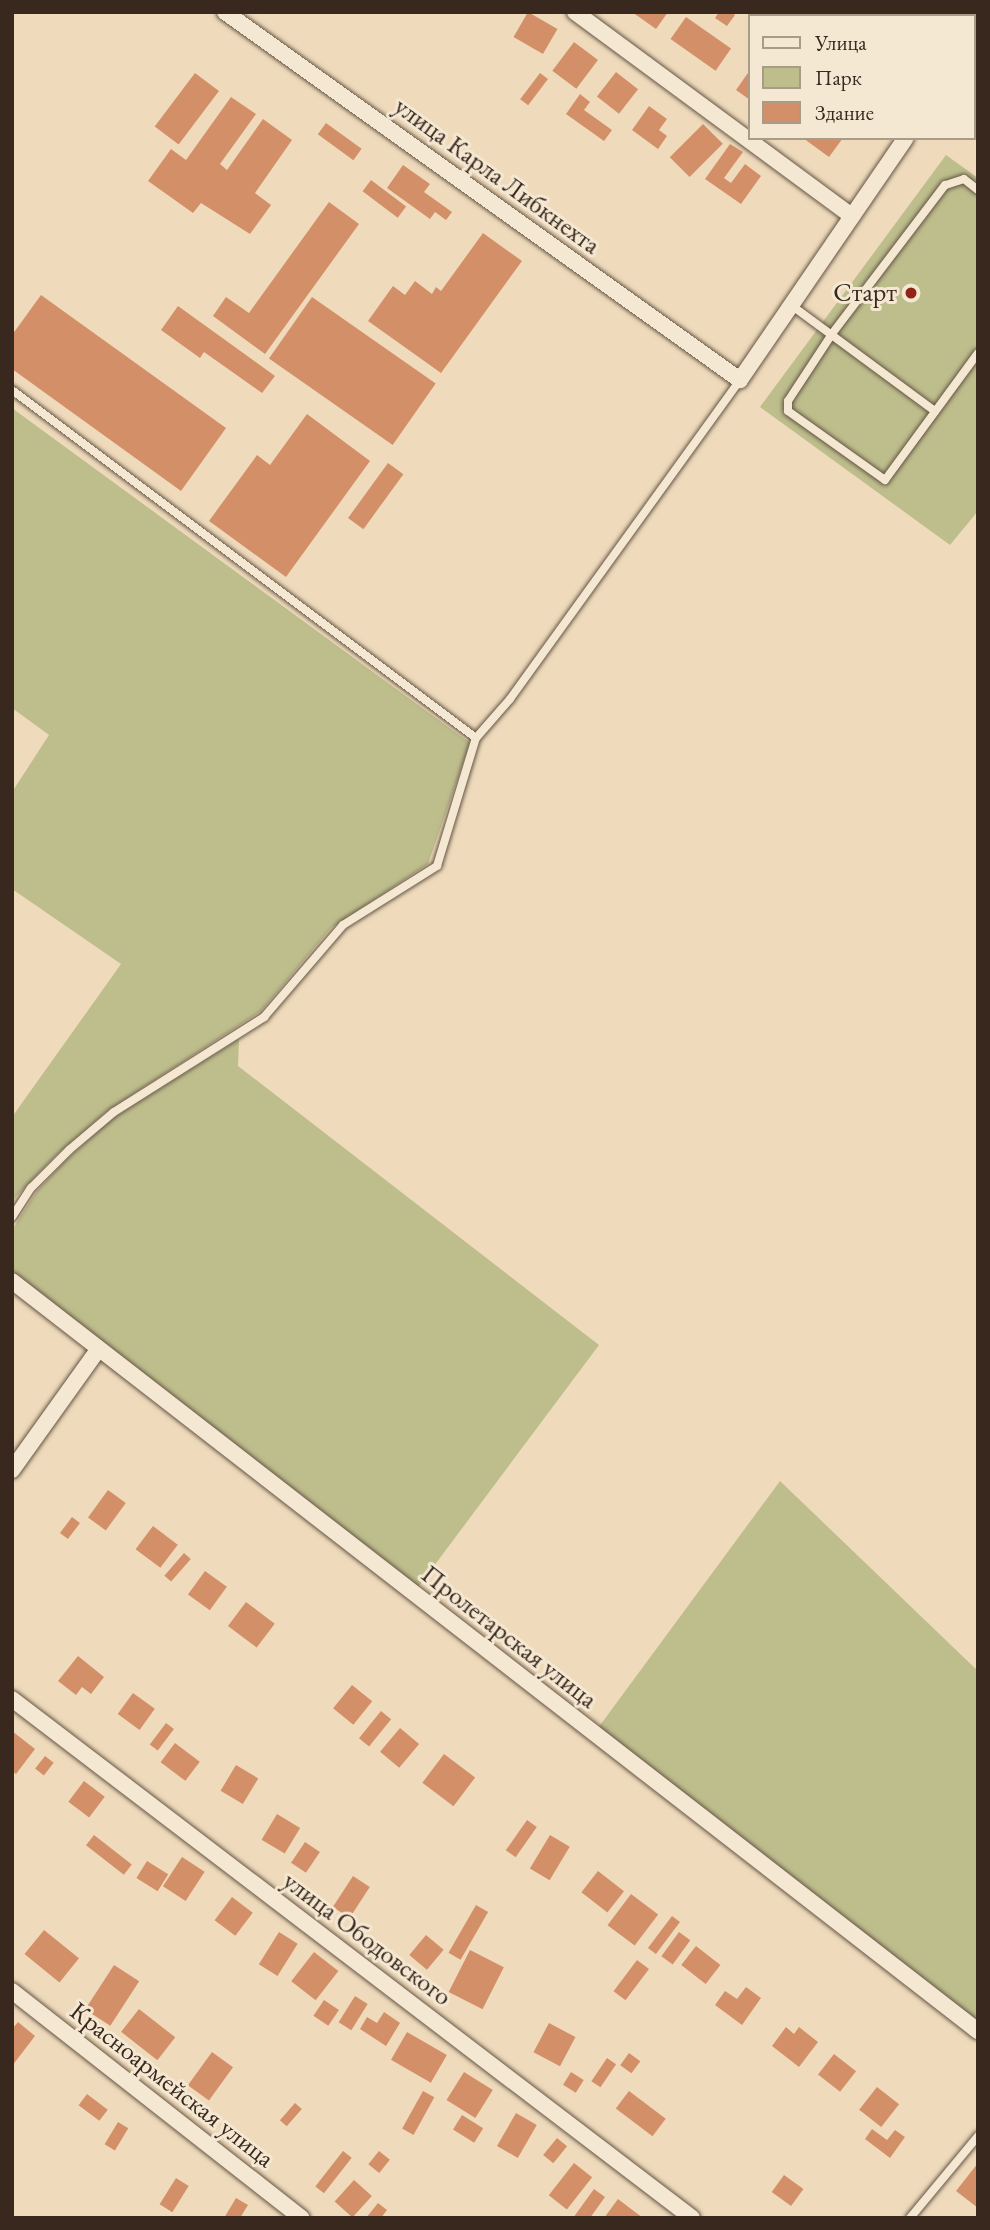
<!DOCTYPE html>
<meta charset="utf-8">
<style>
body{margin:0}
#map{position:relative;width:990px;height:2230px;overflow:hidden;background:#efdbbc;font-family:"EB Garamond",serif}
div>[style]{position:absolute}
.green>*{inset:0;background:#bebe8d}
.building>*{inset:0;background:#d39068;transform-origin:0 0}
.roads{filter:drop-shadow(0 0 2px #665545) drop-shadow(0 0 2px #665545)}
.lane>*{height:8px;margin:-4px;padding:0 4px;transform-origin:4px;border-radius:4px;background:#f5e8d3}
.street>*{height:16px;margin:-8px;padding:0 8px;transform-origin:8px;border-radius:8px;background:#f5e8d3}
.secondary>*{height:23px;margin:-11.5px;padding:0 11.5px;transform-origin:11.5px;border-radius:11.5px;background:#f5e8d3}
.dots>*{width:19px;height:19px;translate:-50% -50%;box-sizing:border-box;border:4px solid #f5e8d3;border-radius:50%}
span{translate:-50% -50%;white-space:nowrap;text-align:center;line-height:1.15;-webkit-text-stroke:6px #f5e8d3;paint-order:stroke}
.street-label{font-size:26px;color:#38281d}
.poi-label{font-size:26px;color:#38281d}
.right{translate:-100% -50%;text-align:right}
.frame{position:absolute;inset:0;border:14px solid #38281d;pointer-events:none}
.legend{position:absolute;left:748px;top:14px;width:228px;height:126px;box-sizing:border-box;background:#f5e8d3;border:2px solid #a99b8a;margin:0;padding:9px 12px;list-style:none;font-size:21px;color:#38281d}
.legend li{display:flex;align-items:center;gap:14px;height:35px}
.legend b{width:35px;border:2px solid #a99b8a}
</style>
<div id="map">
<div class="green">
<i style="clip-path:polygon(946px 155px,978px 178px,978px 511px,950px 545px,760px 407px)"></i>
<i style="clip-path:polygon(12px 408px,470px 743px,428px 864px,331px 928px,261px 1011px,107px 1111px,55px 1156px,12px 1201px,12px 1117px,121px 964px,12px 889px,12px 792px,49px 735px,12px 708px)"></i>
<i style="clip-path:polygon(239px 1039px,238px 1066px,599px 1345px,416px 1590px,12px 1273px,12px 1230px,37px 1191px,66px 1160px,113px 1118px)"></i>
<i style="clip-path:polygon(780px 1481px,978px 1671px,978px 2021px,598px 1728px)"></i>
</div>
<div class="building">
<i style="left:528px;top:12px;width:34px;height:29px;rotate:30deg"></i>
<i style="clip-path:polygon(632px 12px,668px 12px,656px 29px)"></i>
<i style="clip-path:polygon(719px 12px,731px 12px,735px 15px,727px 26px,715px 18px)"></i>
<i style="left:686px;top:17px;width:55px;height:27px;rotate:35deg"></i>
<i style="left:574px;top:42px;width:30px;height:36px;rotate:37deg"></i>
<i style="clip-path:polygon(750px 70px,750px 100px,736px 90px)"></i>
<i style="left:616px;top:72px;width:28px;height:31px;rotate:38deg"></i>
<i style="left:195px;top:73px;width:30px;height:67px;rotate:37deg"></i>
<i style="left:540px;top:73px;width:10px;height:33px;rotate:37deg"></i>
<i style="clip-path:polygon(580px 94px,590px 102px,584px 110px,612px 130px,604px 141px,566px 114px)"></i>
<i style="clip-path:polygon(231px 97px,256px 114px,220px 164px,227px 170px,263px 119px,292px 140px,255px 193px,271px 205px,250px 234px,201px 203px,193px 213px,148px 181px,171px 149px,186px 160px)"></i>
<i style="clip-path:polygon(649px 106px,667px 119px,659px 130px,667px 136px,658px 149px,632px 130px)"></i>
<i style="left:326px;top:123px;width:44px;height:14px;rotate:36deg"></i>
<i style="left:703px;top:124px;width:28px;height:47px;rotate:45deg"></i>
<i style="clip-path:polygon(803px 138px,843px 138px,829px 157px)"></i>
<i style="clip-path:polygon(730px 144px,743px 152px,724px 178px,731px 183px,745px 164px,761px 176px,741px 204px,705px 179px)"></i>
<i style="clip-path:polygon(403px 165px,430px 184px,424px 192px,452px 212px,446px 220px,435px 212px,430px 219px,387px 188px)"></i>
<i style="left:371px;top:180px;width:44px;height:14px;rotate:37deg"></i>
<i style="clip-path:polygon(329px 202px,359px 224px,265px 354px,213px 316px,226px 297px,249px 313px)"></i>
<i style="clip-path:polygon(483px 233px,522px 261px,441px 373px,368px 321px,393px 286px,405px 295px,415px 281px,432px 294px,436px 287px,441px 291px)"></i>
<i style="clip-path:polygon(41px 295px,226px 428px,181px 491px,12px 369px,12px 335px)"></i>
<i style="left:312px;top:297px;width:151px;height:75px;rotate:35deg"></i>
<i style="clip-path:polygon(178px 306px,275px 376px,262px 393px,204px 352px,200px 358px,161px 330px)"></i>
<i style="clip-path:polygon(307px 414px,370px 461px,286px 577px,209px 521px,257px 455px,270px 465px)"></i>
<i style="left:388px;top:463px;width:19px;height:68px;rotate:36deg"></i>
<i style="left:108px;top:1490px;width:22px;height:34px;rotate:36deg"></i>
<i style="left:72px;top:1517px;width:10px;height:20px;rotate:37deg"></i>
<i style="left:153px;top:1526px;width:31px;height:29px;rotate:37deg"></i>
<i style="left:184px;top:1553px;width:9px;height:30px;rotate:41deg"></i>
<i style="left:205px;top:1571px;width:27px;height:29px;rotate:36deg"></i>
<i style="left:246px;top:1602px;width:36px;height:30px;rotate:37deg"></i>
<i style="clip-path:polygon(78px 1656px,104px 1677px,91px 1694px,82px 1687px,76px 1695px,58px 1681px)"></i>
<i style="left:352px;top:1685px;width:26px;height:30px;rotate:39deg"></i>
<i style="left:133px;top:1693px;width:27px;height:26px;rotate:36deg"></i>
<i style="left:381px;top:1711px;width:13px;height:35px;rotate:39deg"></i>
<i style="left:166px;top:1723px;width:10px;height:27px;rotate:37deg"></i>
<i style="left:400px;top:1728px;width:25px;height:31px;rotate:40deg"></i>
<i style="clip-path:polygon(12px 1731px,35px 1749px,16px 1774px,12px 1771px)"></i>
<i style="left:175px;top:1743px;width:31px;height:24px;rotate:37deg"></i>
<i style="left:444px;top:1754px;width:39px;height:36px;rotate:37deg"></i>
<i style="left:45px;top:1756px;width:11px;height:16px;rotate:38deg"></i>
<i style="left:236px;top:1765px;width:26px;height:30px;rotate:31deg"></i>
<i style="left:84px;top:1781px;width:26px;height:26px;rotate:37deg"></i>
<i style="left:277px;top:1814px;width:27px;height:30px;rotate:31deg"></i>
<i style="left:527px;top:1820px;width:12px;height:37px;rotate:35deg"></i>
<i style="left:94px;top:1835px;width:48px;height:13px;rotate:38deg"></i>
<i style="left:550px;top:1835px;width:23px;height:39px;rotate:31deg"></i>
<i style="left:305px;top:1842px;width:18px;height:25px;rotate:34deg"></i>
<i style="left:182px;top:1857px;width:27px;height:35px;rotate:33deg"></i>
<i style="left:147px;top:1861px;width:25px;height:20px;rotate:32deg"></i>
<i style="left:598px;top:1871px;width:33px;height:27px;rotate:38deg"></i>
<i style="left:353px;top:1876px;width:20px;height:37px;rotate:33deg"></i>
<i style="left:631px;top:1894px;width:34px;height:39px;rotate:37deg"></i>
<i style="left:232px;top:1897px;width:26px;height:29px;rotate:37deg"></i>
<i style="left:476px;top:1905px;width:14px;height:55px;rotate:30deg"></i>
<i style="left:672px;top:1916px;width:10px;height:40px;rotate:37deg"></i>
<i style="left:44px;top:1930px;width:45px;height:31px;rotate:39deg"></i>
<i style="left:279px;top:1932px;width:22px;height:38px;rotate:32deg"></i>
<i style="left:679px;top:1932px;width:14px;height:30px;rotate:36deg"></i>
<i style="left:426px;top:1935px;width:23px;height:26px;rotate:40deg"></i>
<i style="left:696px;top:1946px;width:31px;height:24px;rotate:38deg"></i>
<i style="left:470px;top:1950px;width:38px;height:47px;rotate:27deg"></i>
<i style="left:314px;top:1952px;width:31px;height:37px;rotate:38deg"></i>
<i style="left:637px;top:1960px;width:15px;height:39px;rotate:37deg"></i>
<i style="left:114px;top:1965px;width:30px;height:53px;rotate:33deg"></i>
<i style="clip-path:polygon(746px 1987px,761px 1998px,742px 2025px,715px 2005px,725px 1991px,737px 1999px)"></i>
<i style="left:355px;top:1996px;width:15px;height:31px;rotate:32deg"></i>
<i style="left:324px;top:2000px;width:18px;height:19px;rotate:34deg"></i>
<i style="left:139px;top:2009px;width:46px;height:29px;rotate:38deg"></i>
<i style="clip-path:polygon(384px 2012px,400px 2023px,386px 2046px,360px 2029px,367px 2017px,377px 2023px)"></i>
<i style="clip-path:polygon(18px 2022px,35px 2036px,12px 2066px,12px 2029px)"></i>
<i style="left:549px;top:2023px;width:30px;height:33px;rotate:28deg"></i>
<i style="clip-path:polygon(786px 2027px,794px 2034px,799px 2027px,818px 2042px,799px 2067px,772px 2046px)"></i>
<i style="left:407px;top:2032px;width:46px;height:32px;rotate:30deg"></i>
<i style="left:212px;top:2052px;width:26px;height:41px;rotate:36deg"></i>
<i style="left:629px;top:2053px;width:14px;height:15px;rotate:36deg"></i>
<i style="left:834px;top:2054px;width:28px;height:26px;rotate:38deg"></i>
<i style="left:607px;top:2058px;width:11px;height:28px;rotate:34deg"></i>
<i style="left:464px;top:2072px;width:34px;height:33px;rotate:32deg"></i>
<i style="left:571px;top:2072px;width:15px;height:15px;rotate:32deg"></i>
<i style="left:877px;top:2087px;width:28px;height:29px;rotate:38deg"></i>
<i style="left:423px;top:2091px;width:13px;height:43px;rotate:29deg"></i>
<i style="left:629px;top:2091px;width:46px;height:22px;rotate:37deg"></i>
<i style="left:87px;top:2094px;width:26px;height:14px;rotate:37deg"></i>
<i style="left:295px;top:2103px;width:9px;height:23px;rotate:41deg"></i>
<i style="left:516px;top:2113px;width:24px;height:38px;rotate:30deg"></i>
<i style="left:462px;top:2115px;width:25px;height:17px;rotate:32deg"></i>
<i style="left:118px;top:2122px;width:12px;height:26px;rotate:31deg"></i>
<i style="clip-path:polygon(872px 2129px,887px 2140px,895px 2130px,905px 2137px,890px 2158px,865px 2139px)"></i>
<i style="left:557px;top:2138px;width:13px;height:22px;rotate:39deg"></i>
<i style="left:343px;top:2151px;width:11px;height:45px;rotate:38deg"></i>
<i style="left:379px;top:2151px;width:14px;height:17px;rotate:39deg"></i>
<i style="left:574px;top:2163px;width:23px;height:41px;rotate:38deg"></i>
<i style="clip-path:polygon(978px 2163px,978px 2208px,956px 2191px)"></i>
<i style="left:784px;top:2175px;width:24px;height:21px;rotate:36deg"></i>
<i style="left:176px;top:2178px;width:15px;height:31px;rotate:32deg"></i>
<i style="left:354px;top:2180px;width:24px;height:29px;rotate:42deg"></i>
<i style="clip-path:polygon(594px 2189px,605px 2197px,590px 2218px,573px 2218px)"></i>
<i style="clip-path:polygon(236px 2198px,248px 2205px,240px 2218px,224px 2218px)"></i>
<i style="clip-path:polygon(618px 2199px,643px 2218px,604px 2218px)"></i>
<i style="clip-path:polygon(378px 2203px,387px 2210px,381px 2218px,366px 2218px)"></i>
</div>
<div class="roads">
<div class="lane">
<i style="left:978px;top:190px;width:18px;rotate:-142deg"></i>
<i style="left:964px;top:179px;width:20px;rotate:162deg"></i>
<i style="left:945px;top:185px;width:187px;rotate:127.2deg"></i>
<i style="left:832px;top:334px;width:80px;rotate:123.3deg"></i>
<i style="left:788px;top:401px;width:10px;rotate:90deg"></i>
<i style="left:788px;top:411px;width:119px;rotate:35.4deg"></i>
<i style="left:885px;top:480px;width:157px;rotate:-53.8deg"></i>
<i style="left:791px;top:305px;width:179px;rotate:36.4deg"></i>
<i style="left:12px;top:390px;width:580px;rotate:36.87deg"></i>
<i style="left:12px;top:1217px;width:35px;rotate:-57deg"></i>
<i style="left:31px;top:1188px;width:54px;rotate:-45deg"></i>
<i style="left:69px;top:1150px;width:59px;rotate:-40.2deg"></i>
<i style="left:114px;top:1112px;width:178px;rotate:-32.3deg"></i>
<i style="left:264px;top:1017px;width:121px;rotate:-49.3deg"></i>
<i style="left:343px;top:925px;width:111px;rotate:-32.1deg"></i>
<i style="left:437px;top:866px;width:134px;rotate:-73.1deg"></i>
<i style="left:476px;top:738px;width:52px;rotate:-48.9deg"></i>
<i style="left:510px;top:699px;width:393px;rotate:-54.2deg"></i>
<i style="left:910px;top:2218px;width:107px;rotate:-50.3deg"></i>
</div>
<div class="street">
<i style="left:225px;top:12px;width:633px;rotate:35.55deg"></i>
<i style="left:740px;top:380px;width:293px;rotate:-55.6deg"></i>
<i style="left:575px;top:12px;width:344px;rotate:36.4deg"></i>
<i style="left:12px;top:1281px;width:1223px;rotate:37.83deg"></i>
<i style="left:12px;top:1470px;width:148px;rotate:-54.4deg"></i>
<i style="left:12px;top:1699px;width:855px;rotate:37.35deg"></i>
<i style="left:12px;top:1991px;width:368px;rotate:38.1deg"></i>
</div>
<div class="secondary">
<i style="left:914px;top:12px;width:6px;rotate:45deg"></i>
<i style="left:974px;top:63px;width:5px;rotate:37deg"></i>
</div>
</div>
<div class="dots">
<i style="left:911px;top:293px;background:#8f2418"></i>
</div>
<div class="street-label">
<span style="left:497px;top:176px;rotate:36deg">улица Карла Либкнехта</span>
<span style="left:509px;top:1637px;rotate:38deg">Пролетарская улица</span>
<span style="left:367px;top:1939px;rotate:37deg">улица Ободовского</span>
<span style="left:172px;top:2085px;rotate:38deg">Красноармейская улица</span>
</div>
<div class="poi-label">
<span class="right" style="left:897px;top:293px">Старт</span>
</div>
<div class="frame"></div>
<ul class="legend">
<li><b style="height:9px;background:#f5e8d3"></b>Улица</li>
<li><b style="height:19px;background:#bebe8d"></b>Парк</li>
<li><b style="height:19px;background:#d39068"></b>Здание</li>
</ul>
</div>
